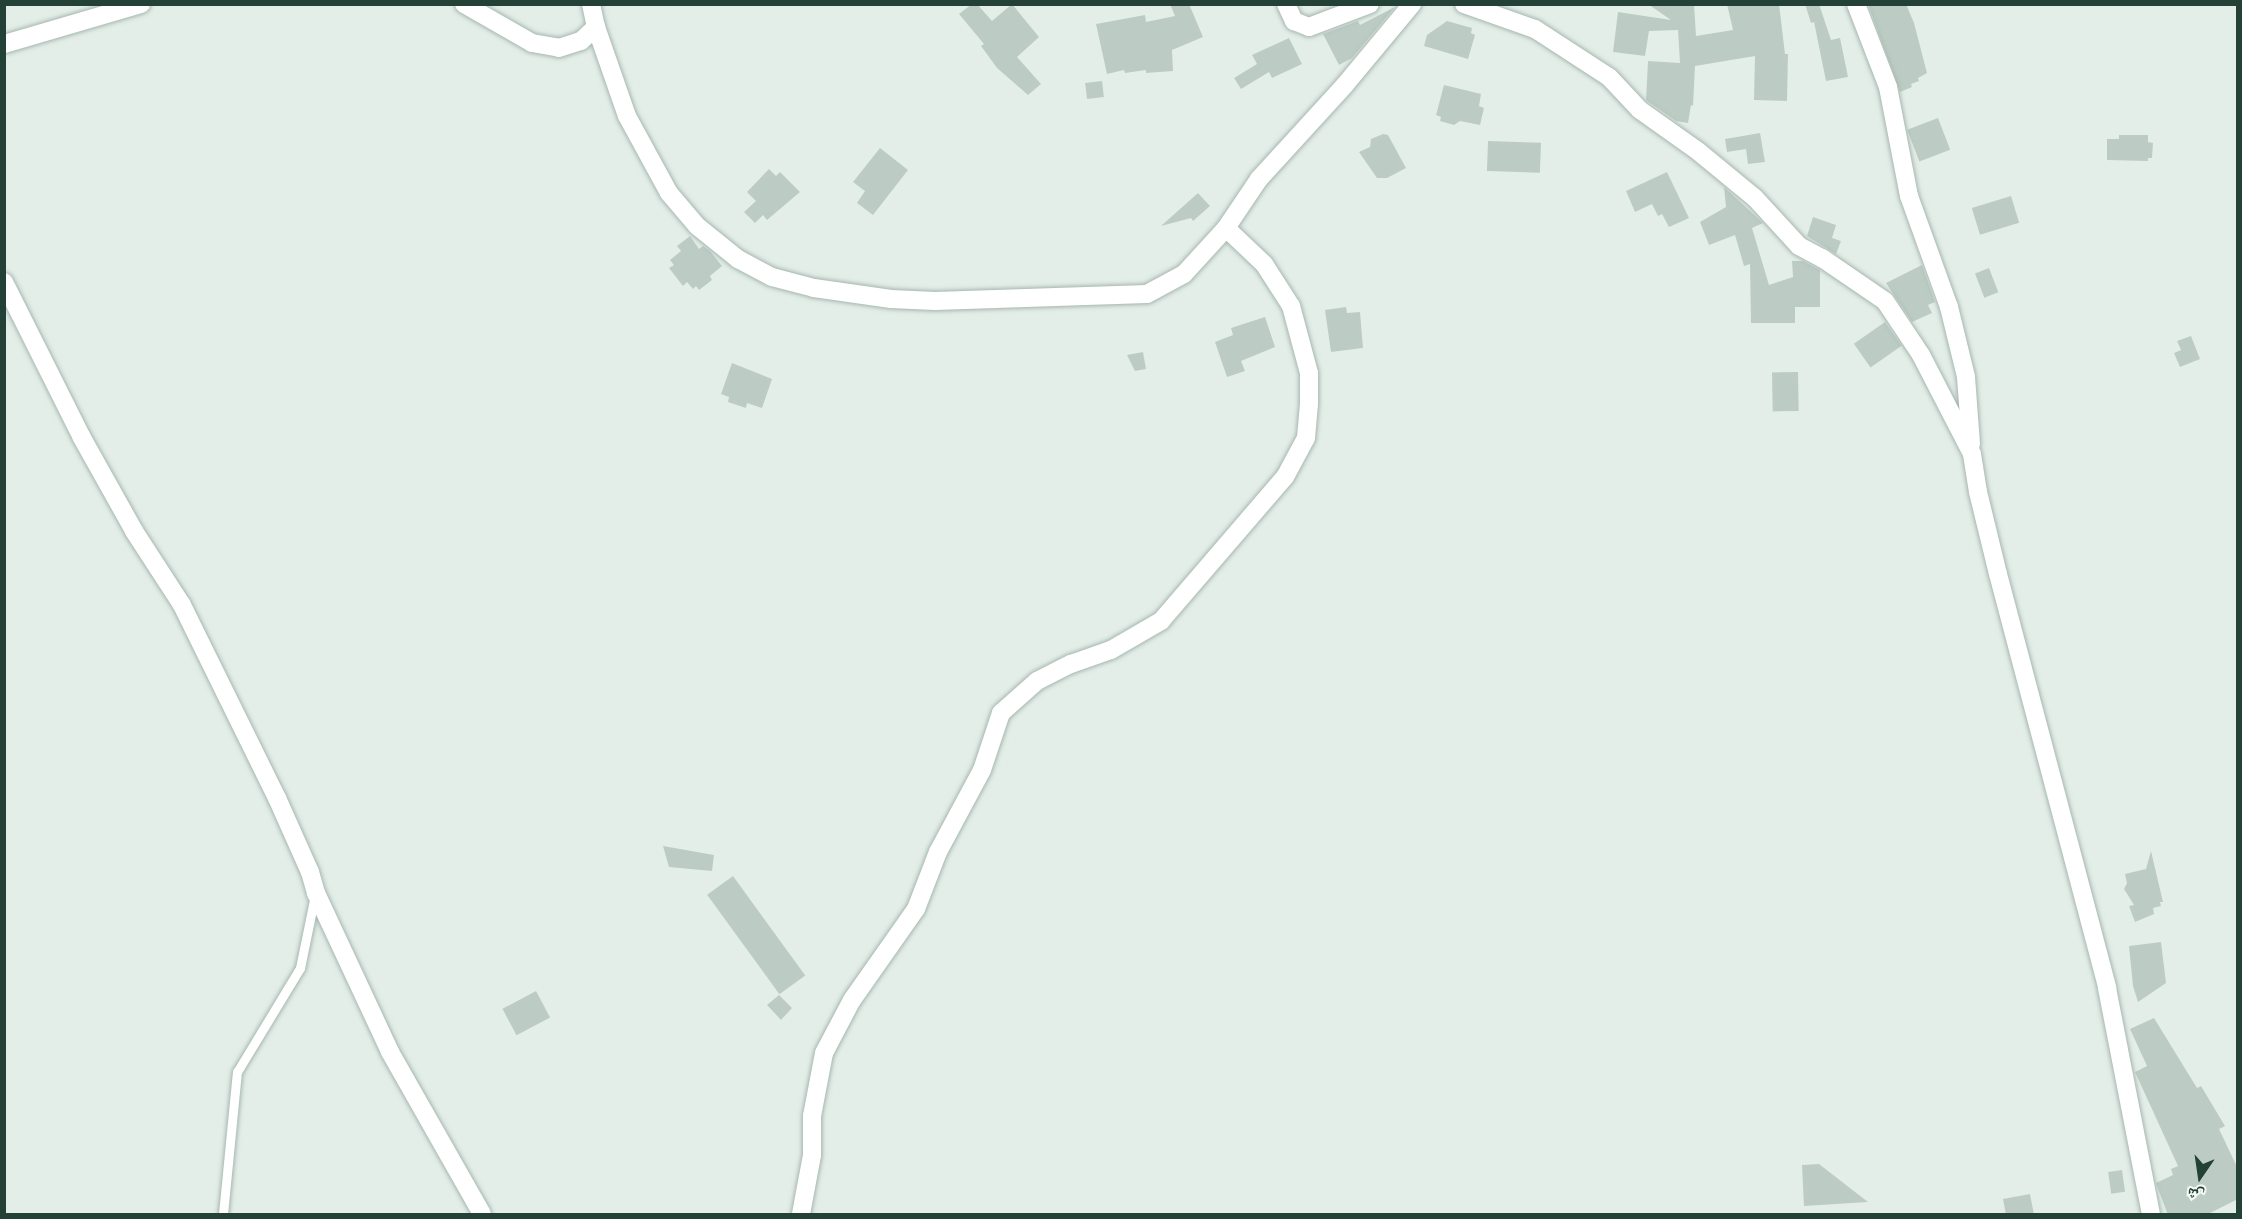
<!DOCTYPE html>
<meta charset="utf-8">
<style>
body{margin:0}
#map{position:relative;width:2242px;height:1219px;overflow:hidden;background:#e4eee9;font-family:"Fira Sans","Noto Naskh Arabic",sans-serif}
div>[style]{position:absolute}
.building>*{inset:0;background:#bcccc4;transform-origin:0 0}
.roads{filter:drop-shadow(0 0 2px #a6b7b0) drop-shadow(0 0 2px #a6b7b0)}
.service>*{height:9px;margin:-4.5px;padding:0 4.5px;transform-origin:4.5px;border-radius:4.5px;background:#fff}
.minor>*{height:18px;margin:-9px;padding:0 9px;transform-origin:9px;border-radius:9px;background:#fff}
span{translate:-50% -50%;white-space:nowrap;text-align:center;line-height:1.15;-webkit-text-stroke:5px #f5faf7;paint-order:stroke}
.frame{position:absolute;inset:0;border:6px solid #234136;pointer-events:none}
.north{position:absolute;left:2170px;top:1147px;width:60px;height:60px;-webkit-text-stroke:4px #f5faf7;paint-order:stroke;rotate:193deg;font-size:16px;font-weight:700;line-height:24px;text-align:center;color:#234136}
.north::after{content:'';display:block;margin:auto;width:21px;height:27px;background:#234136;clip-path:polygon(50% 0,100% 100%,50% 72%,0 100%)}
</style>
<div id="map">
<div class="building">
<i style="clip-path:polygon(972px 4px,977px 4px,992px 21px,1012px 4px,1039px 37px,1017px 57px,1041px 84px,1028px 95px,997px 68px,981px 46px,984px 44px,959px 14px)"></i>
<i style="clip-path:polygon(1170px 4px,1189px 4px,1203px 37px,1172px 50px,1173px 71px,1146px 73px,1146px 70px,1125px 73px,1124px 70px,1107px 74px,1096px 24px,1145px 15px,1146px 22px,1175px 16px)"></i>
<i style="clip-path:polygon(1648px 4px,1694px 4px,1696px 36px,1733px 30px,1727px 4px,1779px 4px,1785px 54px,1788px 54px,1787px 101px,1754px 100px,1755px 56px,1695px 66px,1693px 106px,1691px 105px,1688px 123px,1676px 121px,1646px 100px,1648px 61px,1680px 63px,1678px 30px,1649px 31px,1645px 56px,1613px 52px,1618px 12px,1671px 20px)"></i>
<i style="clip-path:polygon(1805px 4px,1819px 4px,1831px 40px,1840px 38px,1848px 77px,1826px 81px,1814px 22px,1811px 23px)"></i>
<i style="clip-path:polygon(1868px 4px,1906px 4px,1914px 23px,1927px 73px,1918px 78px,1919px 81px,1911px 84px,1912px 87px,1900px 92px)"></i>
<i style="clip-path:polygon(1395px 7px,1352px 58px,1339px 65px,1323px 34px,1358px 21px,1360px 25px)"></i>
<i style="clip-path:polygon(1447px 21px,1472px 28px,1471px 33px,1475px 35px,1468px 59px,1424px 46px,1427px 35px)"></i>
<i style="clip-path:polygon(1289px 38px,1302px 64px,1272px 78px,1269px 72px,1241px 89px,1234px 78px,1257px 64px,1252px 55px)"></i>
<i style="left:1102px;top:81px;width:16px;height:17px;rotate:83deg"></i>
<i style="clip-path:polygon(1444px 85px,1481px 94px,1479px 106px,1484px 108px,1480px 125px,1460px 121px,1454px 125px,1440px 121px,1441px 117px,1436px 115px)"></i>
<i style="left:1938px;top:118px;width:34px;height:33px;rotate:69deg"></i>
<i style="clip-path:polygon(1760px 133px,1765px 162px,1748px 164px,1746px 149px,1727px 152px,1725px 139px)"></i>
<i style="clip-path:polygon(1383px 134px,1388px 135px,1406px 168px,1387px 178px,1377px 178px,1359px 152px,1370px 147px,1371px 139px)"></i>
<i style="clip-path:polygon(2119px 135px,2148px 135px,2148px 142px,2153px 143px,2152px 158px,2148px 158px,2148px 161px,2107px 160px,2107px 139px,2119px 139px)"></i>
<i style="left:1488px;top:141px;width:53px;height:30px;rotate:2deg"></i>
<i style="clip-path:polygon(880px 148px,908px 170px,873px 215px,857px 203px,865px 191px,853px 182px)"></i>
<i style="clip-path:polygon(769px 169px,776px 176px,780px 172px,800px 192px,767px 220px,763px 215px,755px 223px,744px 212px,756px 201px,747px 192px)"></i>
<i style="clip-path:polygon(1667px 172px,1689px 218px,1669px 227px,1662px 214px,1658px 216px,1652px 204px,1635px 212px,1626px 191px)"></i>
<i style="clip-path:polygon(1724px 187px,1763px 223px,1752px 228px,1769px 285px,1793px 277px,1792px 261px,1803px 261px,1820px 270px,1820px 307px,1795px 307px,1795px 323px,1751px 323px,1750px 264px,1744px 266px,1735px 235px,1709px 245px,1700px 222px,1726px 207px)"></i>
<i style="clip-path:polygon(1198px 193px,1210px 206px,1193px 221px,1191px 218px,1161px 226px)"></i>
<i style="left:2011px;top:196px;width:28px;height:41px;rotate:73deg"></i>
<i style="clip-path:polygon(1813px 217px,1836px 225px,1832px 238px,1841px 241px,1836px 254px,1807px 236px)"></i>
<i style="clip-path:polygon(690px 236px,699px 249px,703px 246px,710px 251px,722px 266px,710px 276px,712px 280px,699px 290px,696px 286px,693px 289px,687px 282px,683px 286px,669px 268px,674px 265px,670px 260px,681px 251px,677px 246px)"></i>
<i style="clip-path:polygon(1922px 265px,1935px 302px,1928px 305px,1932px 313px,1912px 322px,1886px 283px)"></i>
<i style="left:1989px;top:268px;width:26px;height:15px;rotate:69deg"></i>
<i style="clip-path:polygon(1346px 307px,1347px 313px,1360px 312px,1363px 348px,1331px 352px,1325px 310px)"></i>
<i style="clip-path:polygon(1265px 317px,1275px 347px,1241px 361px,1245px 371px,1227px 377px,1215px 342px,1233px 335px,1231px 328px)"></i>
<i style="left:1885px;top:322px;width:29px;height:38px;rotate:55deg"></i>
<i style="clip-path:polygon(2191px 336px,2200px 359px,2180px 367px,2174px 353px,2181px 350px,2177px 341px)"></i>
<i style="clip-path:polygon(1143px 352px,1146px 369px,1135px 371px,1127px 355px)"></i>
<i style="clip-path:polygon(732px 363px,772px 379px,762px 408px,747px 403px,746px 408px,728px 402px,729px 397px,721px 394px)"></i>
<i style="left:1798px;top:372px;width:39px;height:26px;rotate:89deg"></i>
<i style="clip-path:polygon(663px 846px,714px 855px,712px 871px,669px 867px)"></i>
<i style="clip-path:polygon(2151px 851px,2163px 902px,2160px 902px,2161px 906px,2153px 908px,2154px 914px,2135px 922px,2129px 906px,2134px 905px,2124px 889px,2127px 883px,2125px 874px,2146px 869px)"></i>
<i style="left:733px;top:876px;width:123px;height:32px;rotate:54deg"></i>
<i style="clip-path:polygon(2161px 942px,2166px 983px,2138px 1002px,2133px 986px,2129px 946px)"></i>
<i style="left:536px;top:991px;width:30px;height:38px;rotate:62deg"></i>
<i style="clip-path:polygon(779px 995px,792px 1008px,781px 1020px,767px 1005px)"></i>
<i style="clip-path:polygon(2154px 1018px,2197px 1088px,2201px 1086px,2225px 1126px,2219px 1129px,2238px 1169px,2238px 1199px,2206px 1215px,2168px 1215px,2157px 1186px,2156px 1183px,2173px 1175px,2171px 1169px,2178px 1166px,2135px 1072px,2147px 1066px,2130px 1029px)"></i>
<i style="clip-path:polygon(1819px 1164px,1868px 1202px,1804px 1206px,1802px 1165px)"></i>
<i style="left:2122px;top:1170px;width:22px;height:14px;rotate:82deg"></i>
<i style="clip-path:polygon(2030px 1194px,2034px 1215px,2006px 1215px,2003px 1199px)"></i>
</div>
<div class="roads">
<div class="service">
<i style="left:223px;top:1214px;width:143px;rotate:-84.4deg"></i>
<i style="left:237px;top:1072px;width:122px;rotate:-58.8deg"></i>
<i style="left:300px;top:968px;width:75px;rotate:-78.4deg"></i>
</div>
<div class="minor">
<i style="left:464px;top:4px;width:78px;rotate:29.8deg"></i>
<i style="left:532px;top:43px;width:27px;rotate:10deg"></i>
<i style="left:559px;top:48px;width:23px;rotate:-18deg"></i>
<i style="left:581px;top:41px;width:21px;rotate:-43deg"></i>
<i style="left:591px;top:4px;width:24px;rotate:78deg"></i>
<i style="left:596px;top:27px;width:94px;rotate:70.8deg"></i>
<i style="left:627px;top:116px;width:88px;rotate:61.4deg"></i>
<i style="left:669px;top:193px;width:43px;rotate:49.7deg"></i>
<i style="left:697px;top:226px;width:53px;rotate:38.8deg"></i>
<i style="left:738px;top:259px;width:38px;rotate:28deg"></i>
<i style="left:772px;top:277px;width:43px;rotate:14.7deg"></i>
<i style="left:814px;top:288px;width:78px;rotate:8.1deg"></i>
<i style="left:891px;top:299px;width:44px;rotate:2.6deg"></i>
<i style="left:935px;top:301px;width:212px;rotate:-1.9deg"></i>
<i style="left:1147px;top:294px;width:42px;rotate:-28.4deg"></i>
<i style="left:1184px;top:274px;width:62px;rotate:-47.6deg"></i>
<i style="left:1226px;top:228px;width:59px;rotate:-56deg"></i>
<i style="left:1259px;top:179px;width:126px;rotate:-47.6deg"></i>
<i style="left:1344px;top:86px;width:107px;rotate:-50.3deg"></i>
<i style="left:1286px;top:4px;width:19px;rotate:65deg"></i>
<i style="left:1294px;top:21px;width:16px;rotate:22deg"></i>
<i style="left:1309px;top:27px;width:65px;rotate:-20.7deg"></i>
<i style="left:1464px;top:4px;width:75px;rotate:19.4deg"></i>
<i style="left:1535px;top:29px;width:88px;rotate:33deg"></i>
<i style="left:1609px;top:77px;width:45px;rotate:46.8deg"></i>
<i style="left:1640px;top:110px;width:72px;rotate:35.4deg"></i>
<i style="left:1699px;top:152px;width:72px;rotate:39.4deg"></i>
<i style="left:1755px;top:198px;width:65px;rotate:47.5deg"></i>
<i style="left:1799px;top:246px;width:26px;rotate:28deg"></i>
<i style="left:1822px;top:258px;width:76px;rotate:34.3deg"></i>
<i style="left:1885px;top:301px;width:65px;rotate:56.3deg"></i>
<i style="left:1921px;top:355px;width:111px;rotate:62.7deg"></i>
<i style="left:1972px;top:454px;width:38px;rotate:81deg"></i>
<i style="left:1978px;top:492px;width:84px;rotate:76.3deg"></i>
<i style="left:1998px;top:574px;width:428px;rotate:75.2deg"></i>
<i style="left:2107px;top:988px;width:230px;rotate:79deg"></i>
<i style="left:1856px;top:4px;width:89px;rotate:68.9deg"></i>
<i style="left:1888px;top:87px;width:111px;rotate:79.1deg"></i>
<i style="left:1909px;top:196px;width:118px;rotate:70.2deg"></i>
<i style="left:1949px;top:307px;width:72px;rotate:76.3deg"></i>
<i style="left:1966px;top:377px;width:67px;rotate:85.7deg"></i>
<i style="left:4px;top:44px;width:143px;rotate:-16.3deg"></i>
<i style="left:4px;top:282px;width:172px;rotate:63.4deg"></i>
<i style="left:81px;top:436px;width:109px;rotate:60.8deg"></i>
<i style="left:134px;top:531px;width:88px;rotate:57deg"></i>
<i style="left:182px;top:605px;width:215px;rotate:63.8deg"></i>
<i style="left:277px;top:798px;width:81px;rotate:66deg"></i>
<i style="left:310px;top:872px;width:22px;rotate:74deg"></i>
<i style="left:316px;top:893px;width:175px;rotate:65deg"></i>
<i style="left:390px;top:1052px;width:186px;rotate:60.4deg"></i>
<i style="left:801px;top:1214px;width:60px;rotate:-79.4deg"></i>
<i style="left:812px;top:1155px;width:39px;rotate:-90deg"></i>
<i style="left:812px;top:1116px;width:64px;rotate:-79.2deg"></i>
<i style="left:824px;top:1053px;width:60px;rotate:-62.2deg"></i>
<i style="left:852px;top:1000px;width:111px;rotate:-54.9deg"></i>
<i style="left:916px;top:909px;width:61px;rotate:-68.9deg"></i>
<i style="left:938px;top:852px;width:93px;rotate:-61.8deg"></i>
<i style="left:982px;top:770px;width:60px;rotate:-71.6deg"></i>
<i style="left:1001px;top:713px;width:48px;rotate:-41.6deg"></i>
<i style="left:1037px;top:681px;width:38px;rotate:-27deg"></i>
<i style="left:1071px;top:664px;width:42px;rotate:-19.3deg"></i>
<i style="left:1111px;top:650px;width:58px;rotate:-30.1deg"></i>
<i style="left:1161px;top:621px;width:190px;rotate:-49.3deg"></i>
<i style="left:1285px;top:477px;width:44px;rotate:-61.7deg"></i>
<i style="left:1306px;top:438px;width:34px;rotate:-85deg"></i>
<i style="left:1309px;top:404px;width:31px;rotate:-90deg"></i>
<i style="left:1309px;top:373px;width:69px;rotate:-105deg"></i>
<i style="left:1291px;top:306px;width:50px;rotate:-122.7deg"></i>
<i style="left:1264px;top:264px;width:52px;rotate:-136.5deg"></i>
</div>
</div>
<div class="frame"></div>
<div class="north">ش</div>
</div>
